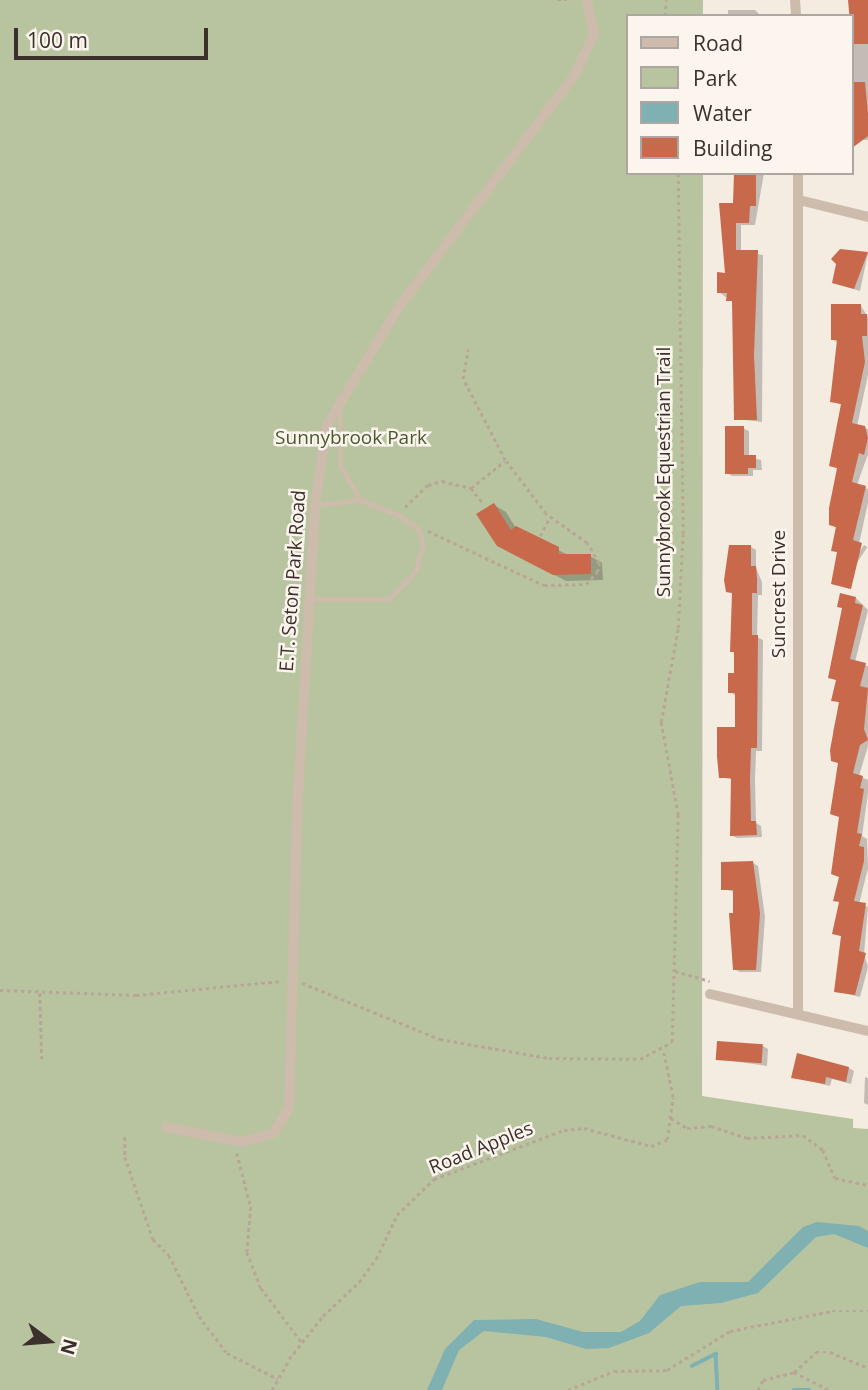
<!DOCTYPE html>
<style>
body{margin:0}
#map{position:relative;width:868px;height:1390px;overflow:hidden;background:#f4ebe1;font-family:"Open Sans",sans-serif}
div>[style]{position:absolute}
.green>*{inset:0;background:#b8c4a0}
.water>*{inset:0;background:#7fb0b2}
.shadow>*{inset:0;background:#0003;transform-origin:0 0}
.stream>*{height:3.5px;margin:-1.75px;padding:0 1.75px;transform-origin:1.75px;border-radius:1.75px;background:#7fb0b2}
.building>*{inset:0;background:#c8694b;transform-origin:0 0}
.path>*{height:2.5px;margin-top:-1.25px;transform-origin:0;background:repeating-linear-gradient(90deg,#b9a596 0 3.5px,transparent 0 7px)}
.service>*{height:5px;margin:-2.5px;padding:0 2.5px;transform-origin:2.5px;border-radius:2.5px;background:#cdbbac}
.minor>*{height:10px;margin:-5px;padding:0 5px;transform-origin:5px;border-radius:5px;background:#cdbbac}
span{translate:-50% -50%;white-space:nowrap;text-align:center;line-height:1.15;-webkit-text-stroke:5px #fbf5ee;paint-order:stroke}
.park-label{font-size:19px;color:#4a5a2e}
.street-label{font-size:19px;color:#3b302b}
.legend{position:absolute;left:626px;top:14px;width:228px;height:161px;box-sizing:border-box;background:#fbf5ee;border:2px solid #aea6a0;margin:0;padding:9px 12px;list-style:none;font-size:21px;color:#3b302b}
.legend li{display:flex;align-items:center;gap:14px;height:35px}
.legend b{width:35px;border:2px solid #aea6a0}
.north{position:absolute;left:14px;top:1306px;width:70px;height:70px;-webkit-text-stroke:5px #fbf5ee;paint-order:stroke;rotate:106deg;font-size:19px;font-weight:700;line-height:28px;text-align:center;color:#3b302b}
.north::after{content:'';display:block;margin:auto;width:24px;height:32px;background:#3b302b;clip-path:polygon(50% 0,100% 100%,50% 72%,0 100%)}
.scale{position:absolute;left:14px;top:28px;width:194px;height:32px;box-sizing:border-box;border:4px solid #3b302b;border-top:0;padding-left:9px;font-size:21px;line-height:24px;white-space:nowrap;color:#3b302b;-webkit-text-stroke:5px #fbf5ee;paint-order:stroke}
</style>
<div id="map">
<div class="green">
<i style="clip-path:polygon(0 0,703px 0,703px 16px,628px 16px,628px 173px,703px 173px,702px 1096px,853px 1119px,853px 1128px,868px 1129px,868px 1390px,0 1390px)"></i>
</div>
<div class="water">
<i style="clip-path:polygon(817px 1222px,859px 1226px,868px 1231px,868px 1248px,834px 1234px,816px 1237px,758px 1293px,721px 1303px,681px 1306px,649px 1333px,609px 1348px,586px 1349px,546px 1337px,484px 1331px,459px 1350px,442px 1390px,427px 1390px,445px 1349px,474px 1320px,536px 1319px,583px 1332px,621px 1332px,640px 1321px,660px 1295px,700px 1282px,748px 1282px,803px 1227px)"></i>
</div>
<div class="shadow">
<i style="clip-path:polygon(849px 0,868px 0,868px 140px,853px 140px)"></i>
<i style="clip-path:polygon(728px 10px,755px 10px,761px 16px,728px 16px)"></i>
<i style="clip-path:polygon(736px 173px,764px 173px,755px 225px,741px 225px,741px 252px,763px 255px,762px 422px,736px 419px,734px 303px,719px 292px,727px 274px)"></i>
<i style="clip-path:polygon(840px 250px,868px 253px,860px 291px,834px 283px)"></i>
<i style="clip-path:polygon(861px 306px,868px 317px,868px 375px,857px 426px,868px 429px,868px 454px,857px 485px,868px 489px,868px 503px,849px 589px,833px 583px,839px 553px,833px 550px,836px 528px,831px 524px,838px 469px,831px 465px,842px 405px,832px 401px,838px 343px,832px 339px)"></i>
<i style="clip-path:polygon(743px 428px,749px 431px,749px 457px,761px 460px,762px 470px,753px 470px,753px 476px,732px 476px,727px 473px)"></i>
<i style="clip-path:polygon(494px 505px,506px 512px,516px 528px,570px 556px,590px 556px,602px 563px,603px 580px,566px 581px,511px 552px)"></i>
<i style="left:864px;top:545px;width:4px;height:46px;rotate:34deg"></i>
<i style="clip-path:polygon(751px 547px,756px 550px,756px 568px,762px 582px,762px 595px,758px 595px,757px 637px,763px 640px,762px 751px,756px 751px,755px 781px,756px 823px,761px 826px,762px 837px,737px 838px,731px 835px,733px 780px,721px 777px,737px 728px,736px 696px,730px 692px,736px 675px,736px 654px,731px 651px,734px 595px,728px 591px)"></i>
<i style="clip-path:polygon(856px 598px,868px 610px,855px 662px,868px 666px,868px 746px,859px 776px,868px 780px,868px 793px,862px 836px,867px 839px,868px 868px,859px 904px,868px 907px,864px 954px,868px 967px,860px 997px,836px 991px,843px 937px,834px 933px,841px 903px,841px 817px,832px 814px,840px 764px,833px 731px,840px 703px,833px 700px,838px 681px,830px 677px,844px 609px,839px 606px)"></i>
<i style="clip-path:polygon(753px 863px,758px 866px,765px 917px,761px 972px,740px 972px,734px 969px,735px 892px,723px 889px)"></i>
<i style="clip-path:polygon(763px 1046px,768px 1049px,767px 1066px,718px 1059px)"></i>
<i style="clip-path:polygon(849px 1068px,854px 1071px,851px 1084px,832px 1079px,830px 1086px,793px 1077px)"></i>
<i style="clip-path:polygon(865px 1077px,868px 1078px,868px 1105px,864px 1103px)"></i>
</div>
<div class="stream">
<i style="left:692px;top:1366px;width:27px;rotate:-27deg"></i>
<i style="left:716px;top:1354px;width:36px;rotate:87deg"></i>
<i style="left:794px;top:1390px;width:15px"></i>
</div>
<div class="building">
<i style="clip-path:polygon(848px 0,868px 0,868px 44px,852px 44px)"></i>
<i style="clip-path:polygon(852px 82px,865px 82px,868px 114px,868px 136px,852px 148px)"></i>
<i style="clip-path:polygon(734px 173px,756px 173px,756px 206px,750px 206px,749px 223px,736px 223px,736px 250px,758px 250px,754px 355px,757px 420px,734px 420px,732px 301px,726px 301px,727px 293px,717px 293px,717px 272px,725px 273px,719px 203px,733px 203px)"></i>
<i style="clip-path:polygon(840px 249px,868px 252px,854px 289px,832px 283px,836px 264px,831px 259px)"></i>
<i style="clip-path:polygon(831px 304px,861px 304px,861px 314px,867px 314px,867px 336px,862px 336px,865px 362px,852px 423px,865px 426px,868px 438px,864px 455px,859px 453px,852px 482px,866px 486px,853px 540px,862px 543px,851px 589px,831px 584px,837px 552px,831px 551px,836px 527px,829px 525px,829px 508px,837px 468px,829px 466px,841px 404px,830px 402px,837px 340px,831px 340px)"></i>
<i style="clip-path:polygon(725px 426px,744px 426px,744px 455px,756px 455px,756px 468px,748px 468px,748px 474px,725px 474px)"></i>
<i style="clip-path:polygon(494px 503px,511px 530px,516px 526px,559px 547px,559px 554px,591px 554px,591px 574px,553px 575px,497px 546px,476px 514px)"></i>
<i style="clip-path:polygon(729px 545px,751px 545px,751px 566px,756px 566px,757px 578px,757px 593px,752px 593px,752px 635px,758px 635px,757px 748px,751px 748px,750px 778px,751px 821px,756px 821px,757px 835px,730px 836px,731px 778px,719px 778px,717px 757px,717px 727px,735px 727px,735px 693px,728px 693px,728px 673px,734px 673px,734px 652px,730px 652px,732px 593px,726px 592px,724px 580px)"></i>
<i style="clip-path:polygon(840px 593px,856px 597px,855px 603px,863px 605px,850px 659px,866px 663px,860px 686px,868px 688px,864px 729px,868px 740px,860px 745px,853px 773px,863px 776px,860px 788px,864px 789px,857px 833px,862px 834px,859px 846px,864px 847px,864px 861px,854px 901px,866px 903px,859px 951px,866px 953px,855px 995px,834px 992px,841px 936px,832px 934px,839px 902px,833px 901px,839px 877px,831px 874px,839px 817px,830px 814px,838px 763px,831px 761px,830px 750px,839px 702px,831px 701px,836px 680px,828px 678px,842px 608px,837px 607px)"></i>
<i style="clip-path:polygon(753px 861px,760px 913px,756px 970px,733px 970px,729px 913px,733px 913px,733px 890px,721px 890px,721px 862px)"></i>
<i style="left:717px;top:1041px;width:46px;height:19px;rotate:4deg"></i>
<i style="clip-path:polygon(797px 1053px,849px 1067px,846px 1082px,826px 1077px,825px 1084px,791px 1078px)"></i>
</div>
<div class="path">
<i style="left:557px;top:0;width:10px"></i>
<i style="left:665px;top:16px;width:16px;rotate:-86deg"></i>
<i style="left:471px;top:488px;width:21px;rotate:51deg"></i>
<i style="left:405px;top:507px;width:32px;rotate:-44deg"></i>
<i style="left:428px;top:485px;width:15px;rotate:-16deg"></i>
<i style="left:442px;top:481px;width:30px;rotate:14deg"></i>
<i style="left:471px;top:488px;width:43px;rotate:-38.5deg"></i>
<i style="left:428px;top:531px;width:128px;rotate:25deg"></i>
<i style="left:544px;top:585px;width:42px;rotate:-1.4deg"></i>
<i style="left:586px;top:584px;width:16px;rotate:-47deg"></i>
<i style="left:597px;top:572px;width:9px;rotate:-77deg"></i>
<i style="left:599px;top:563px;width:23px;rotate:-121deg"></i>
<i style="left:587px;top:543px;width:50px;rotate:-144.7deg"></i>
<i style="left:546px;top:514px;width:68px;rotate:-127.2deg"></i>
<i style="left:505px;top:460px;width:91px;rotate:-117.4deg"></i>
<i style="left:463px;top:379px;width:30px;rotate:-81deg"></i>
<i style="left:540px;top:536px;width:21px;rotate:-62deg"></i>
<i style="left:675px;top:971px;width:36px;rotate:16deg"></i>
<i style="left:302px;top:983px;width:149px;rotate:22.1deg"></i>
<i style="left:440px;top:1039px;width:111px;rotate:9.9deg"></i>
<i style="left:549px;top:1058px;width:91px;rotate:0.6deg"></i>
<i style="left:640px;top:1059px;width:36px;rotate:-28deg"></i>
<i style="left:672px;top:1042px;width:227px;rotate:-88.5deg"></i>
<i style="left:678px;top:815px;width:95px;rotate:-100.4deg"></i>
<i style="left:661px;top:722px;width:96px;rotate:-79.7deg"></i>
<i style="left:678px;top:628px;width:94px;rotate:-87deg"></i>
<i style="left:683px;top:534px;width:361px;rotate:-90.8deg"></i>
<i style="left:0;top:990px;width:136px;rotate:2.1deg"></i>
<i style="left:136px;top:995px;width:147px;rotate:-5.5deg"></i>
<i style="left:40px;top:993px;width:66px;rotate:88.3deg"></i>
<i style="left:671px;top:1118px;width:19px;rotate:32deg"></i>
<i style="left:687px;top:1128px;width:24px;rotate:-5deg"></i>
<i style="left:711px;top:1126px;width:38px;rotate:18deg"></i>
<i style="left:747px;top:1138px;width:56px;rotate:-3.1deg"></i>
<i style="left:803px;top:1135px;width:25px;rotate:37deg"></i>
<i style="left:823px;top:1150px;width:30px;rotate:67deg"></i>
<i style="left:835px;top:1178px;width:34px;rotate:12deg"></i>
<i style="left:125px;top:1137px;width:20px;rotate:90deg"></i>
<i style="left:125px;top:1157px;width:87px;rotate:71.1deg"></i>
<i style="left:153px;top:1239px;width:23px;rotate:45deg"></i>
<i style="left:169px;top:1255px;width:68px;rotate:63.8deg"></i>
<i style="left:199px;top:1316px;width:46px;rotate:52.9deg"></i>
<i style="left:227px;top:1353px;width:57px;rotate:27deg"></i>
<i style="left:237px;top:1153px;width:56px;rotate:75.5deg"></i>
<i style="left:251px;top:1207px;width:45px;rotate:95.1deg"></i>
<i style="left:247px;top:1252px;width:39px;rotate:69deg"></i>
<i style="left:261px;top:1288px;width:70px;rotate:53.1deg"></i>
<i style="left:794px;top:1372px;width:30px;rotate:-42deg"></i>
<i style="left:816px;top:1352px;width:14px"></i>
<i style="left:830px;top:1352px;width:41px;rotate:22.8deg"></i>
<i style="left:272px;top:1390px;width:35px;rotate:-61deg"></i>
<i style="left:289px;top:1359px;width:55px;rotate:-51.7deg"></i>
<i style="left:323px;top:1316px;width:50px;rotate:-43.4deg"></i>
<i style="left:359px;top:1282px;width:29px;rotate:-54deg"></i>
<i style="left:376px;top:1259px;width:49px;rotate:-64.5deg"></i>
<i style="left:397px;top:1215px;width:52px;rotate:-44.2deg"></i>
<i style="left:434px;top:1179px;width:139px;rotate:-20.7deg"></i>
<i style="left:564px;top:1130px;width:20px;rotate:-6deg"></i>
<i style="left:584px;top:1128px;width:69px;rotate:15deg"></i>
<i style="left:651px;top:1146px;width:17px;rotate:-21deg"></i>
<i style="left:667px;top:1140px;width:43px;rotate:-82.1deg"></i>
<i style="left:673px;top:1097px;width:48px;rotate:-102deg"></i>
<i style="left:568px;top:1390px;width:50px;rotate:-22.4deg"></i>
<i style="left:614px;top:1371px;width:53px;rotate:-1.1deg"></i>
<i style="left:667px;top:1370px;width:74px;rotate:-31.8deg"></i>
<i style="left:730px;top:1331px;width:104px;rotate:-11.1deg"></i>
<i style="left:832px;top:1311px;width:36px"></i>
<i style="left:758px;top:1390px;width:11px;rotate:-63deg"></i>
<i style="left:763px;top:1380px;width:32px;rotate:-14deg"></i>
<i style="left:794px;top:1372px;width:39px;rotate:27deg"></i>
</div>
<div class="service">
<i style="left:340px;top:408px;width:57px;rotate:90deg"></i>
<i style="left:340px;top:465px;width:40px;rotate:60.3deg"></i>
<i style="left:310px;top:599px;width:79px"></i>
<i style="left:389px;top:599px;width:37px;rotate:-46deg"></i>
<i style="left:415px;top:572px;width:29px;rotate:-74deg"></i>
<i style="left:423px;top:544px;width:16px;rotate:-108deg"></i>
<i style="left:418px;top:529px;width:24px;rotate:-144deg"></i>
<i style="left:399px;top:515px;width:42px;rotate:-159deg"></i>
<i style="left:360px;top:500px;width:45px;rotate:173.7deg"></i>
</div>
<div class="minor">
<i style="left:795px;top:0;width:16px;rotate:86deg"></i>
<i style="left:799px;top:200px;width:71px;rotate:13.8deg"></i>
<i style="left:710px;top:994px;width:162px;rotate:13.2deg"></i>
<i style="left:798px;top:1014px;width:841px;rotate:-90deg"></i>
<i style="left:166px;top:1127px;width:76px;rotate:11.3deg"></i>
<i style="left:241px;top:1142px;width:34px;rotate:-15deg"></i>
<i style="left:274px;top:1133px;width:30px;rotate:-60deg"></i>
<i style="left:289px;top:1107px;width:313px;rotate:-88.4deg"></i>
<i style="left:298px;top:794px;width:289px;rotate:-86.6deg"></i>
<i style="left:315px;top:505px;width:81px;rotate:-81.5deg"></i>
<i style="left:327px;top:425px;width:142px;rotate:-58.6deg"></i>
<i style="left:401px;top:304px;width:286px;rotate:-52.8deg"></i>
<i style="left:574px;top:76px;width:47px;rotate:-64.5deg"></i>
<i style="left:594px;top:34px;width:35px;rotate:-102deg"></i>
</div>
<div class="park-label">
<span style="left:351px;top:438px">Sunnybrook Park</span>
</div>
<div class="street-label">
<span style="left:664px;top:472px;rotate:-90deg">Sunnybrook Equestrian Trail</span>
<span style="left:293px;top:581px;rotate:-86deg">E.T. Seton Park Road</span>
<span style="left:779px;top:594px;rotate:-90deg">Suncrest Drive</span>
<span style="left:481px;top:1148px;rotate:-22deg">Road Apples</span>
</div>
<ul class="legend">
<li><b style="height:9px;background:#cdbbac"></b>Road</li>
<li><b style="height:19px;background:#b8c4a0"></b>Park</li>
<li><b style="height:19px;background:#7fb0b2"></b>Water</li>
<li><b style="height:19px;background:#c8694b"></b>Building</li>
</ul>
<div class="north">N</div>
<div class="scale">100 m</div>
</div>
